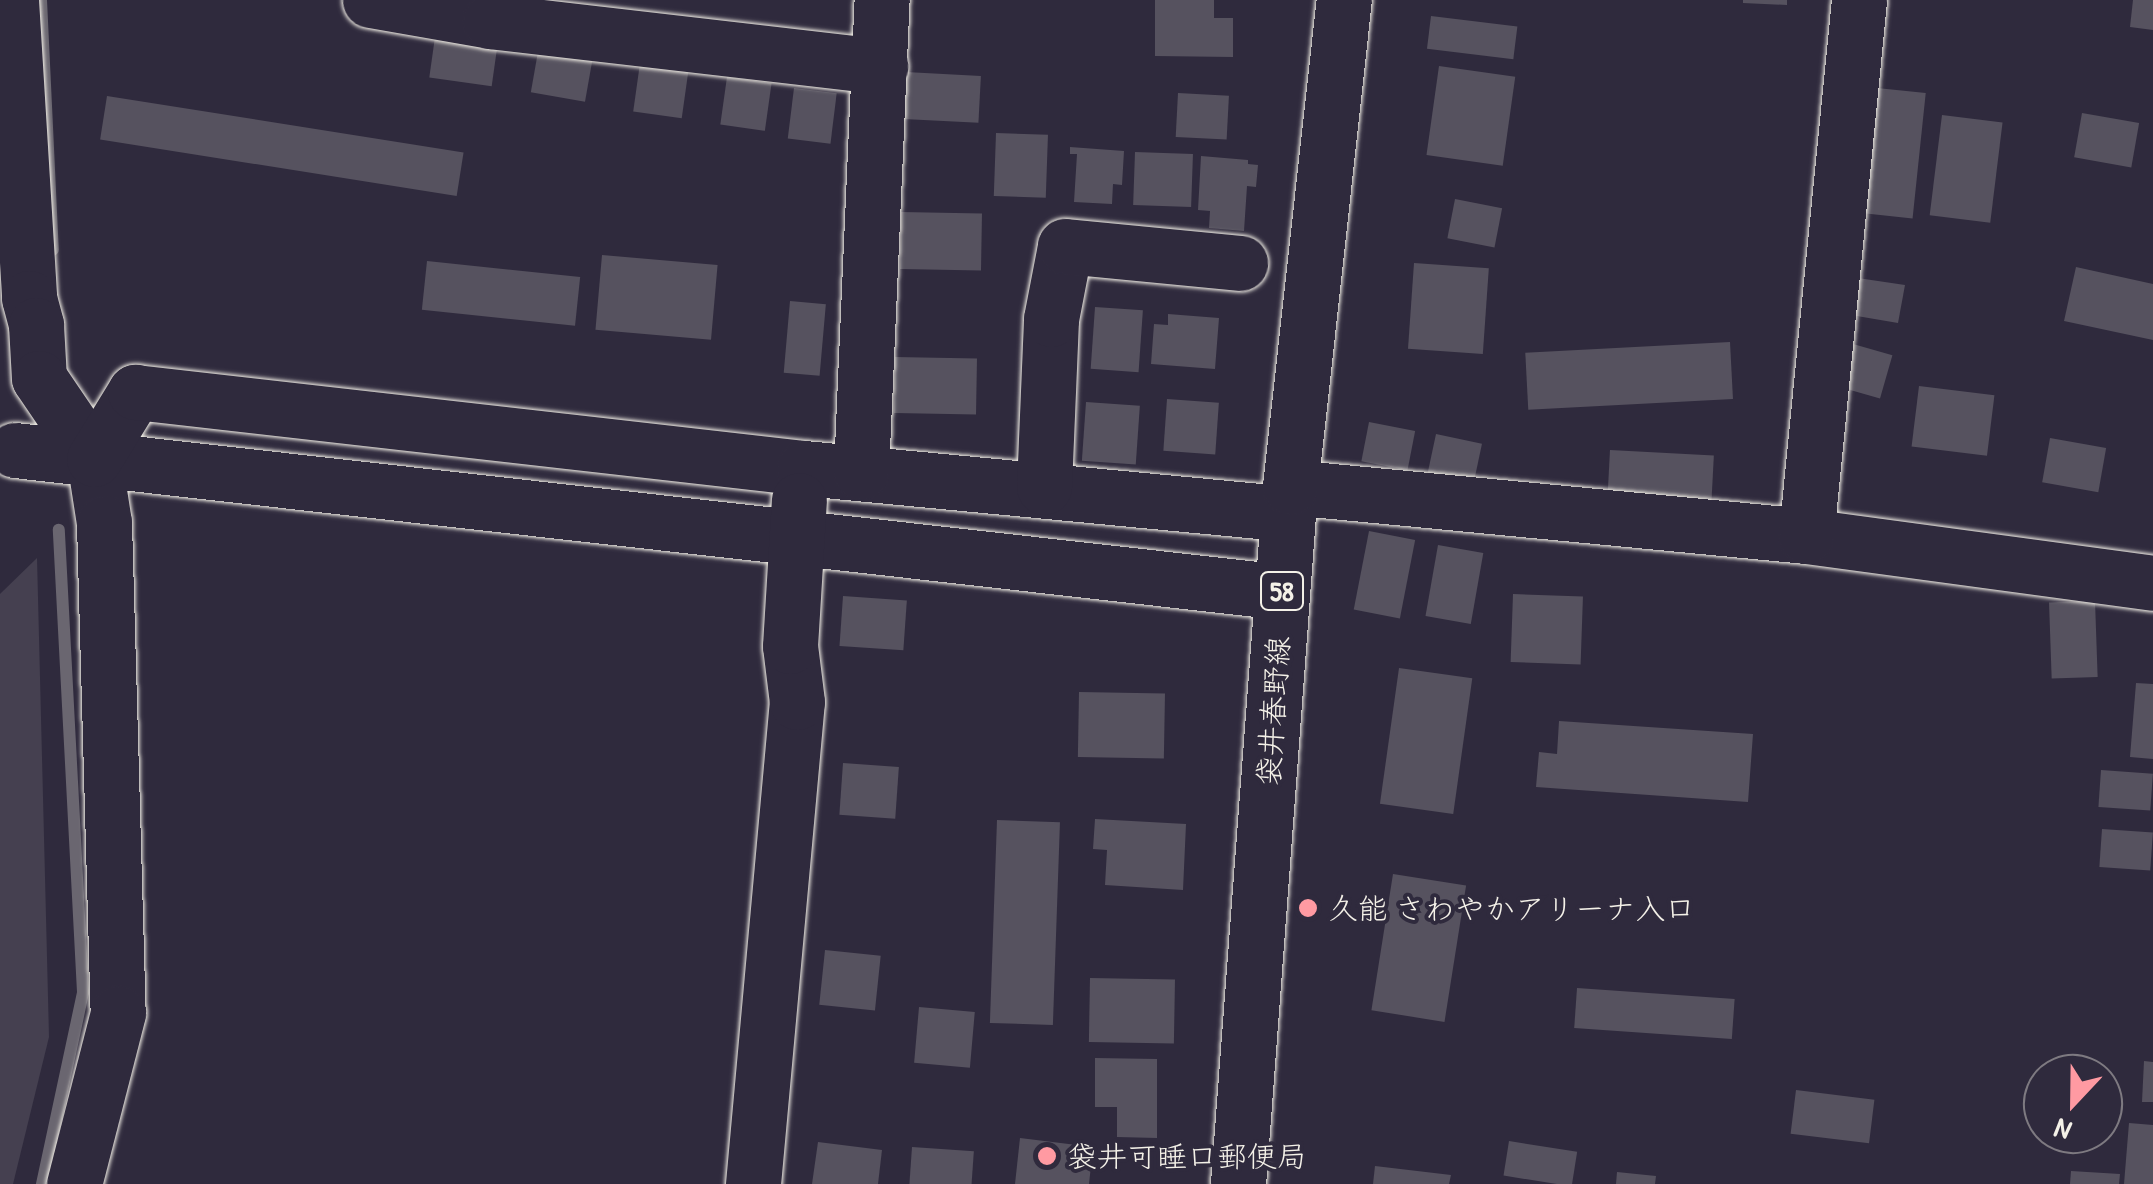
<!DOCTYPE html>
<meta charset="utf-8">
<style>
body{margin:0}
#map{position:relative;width:2153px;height:1184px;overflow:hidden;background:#2f2a3d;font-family:"Patrick Hand","Klee One",sans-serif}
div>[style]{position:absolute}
.green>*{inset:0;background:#454050}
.stream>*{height:12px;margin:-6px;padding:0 6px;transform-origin:6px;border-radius:6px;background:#6a6670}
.building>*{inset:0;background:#56525f;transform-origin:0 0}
.roads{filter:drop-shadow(0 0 2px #f4f1e8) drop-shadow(0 0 2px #f4f1e8)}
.minor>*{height:55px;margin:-27.5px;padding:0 27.5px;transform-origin:27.5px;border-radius:27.5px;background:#2f2a3d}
.major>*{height:55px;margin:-27.5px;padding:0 27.5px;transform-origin:27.5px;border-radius:27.5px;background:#2f2a3d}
.dots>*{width:28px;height:28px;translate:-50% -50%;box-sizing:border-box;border:5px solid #2f2a3d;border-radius:50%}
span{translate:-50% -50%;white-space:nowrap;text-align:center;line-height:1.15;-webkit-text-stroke:8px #2f2a3d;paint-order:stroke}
.shield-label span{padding:2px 8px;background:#2f2a3d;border:2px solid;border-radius:8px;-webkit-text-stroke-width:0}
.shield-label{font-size:28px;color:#f4f1e8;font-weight:700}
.street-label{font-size:30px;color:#f4f1e8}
.poi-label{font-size:30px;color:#f4f1e8}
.left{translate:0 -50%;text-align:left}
.north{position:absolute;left:2023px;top:1054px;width:100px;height:100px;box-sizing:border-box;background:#2f2a3d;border:2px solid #7e7a81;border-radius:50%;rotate:202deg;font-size:28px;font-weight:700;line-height:40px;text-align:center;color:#f4f1e8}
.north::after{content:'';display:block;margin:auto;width:35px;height:45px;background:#ff9aa2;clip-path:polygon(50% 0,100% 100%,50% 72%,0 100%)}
</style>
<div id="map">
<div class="green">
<i style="clip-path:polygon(37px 558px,49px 1037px,13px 1184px,0 1184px,0 594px)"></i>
</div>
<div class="stream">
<i style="left:41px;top:0;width:250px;rotate:87.3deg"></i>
<i style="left:42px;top:1184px;width:196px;rotate:-77.9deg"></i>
<i style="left:83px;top:992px;width:463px;rotate:-93deg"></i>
</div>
<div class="building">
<i style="clip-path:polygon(1155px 0,1214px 0,1214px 18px,1233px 18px,1233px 57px,1155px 56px)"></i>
<i style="clip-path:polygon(1743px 0,1787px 0,1787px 5px,1743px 3px)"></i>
<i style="clip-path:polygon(2133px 0,2153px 0,2153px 30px,2130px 27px)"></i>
<i style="left:1431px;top:16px;width:87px;height:33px;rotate:7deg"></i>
<i style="left:435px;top:37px;width:63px;height:41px;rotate:8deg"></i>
<i style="left:539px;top:46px;width:55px;height:47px;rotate:10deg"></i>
<i style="left:641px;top:56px;width:49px;height:56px;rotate:8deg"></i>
<i style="left:1439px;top:66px;width:77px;height:90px;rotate:8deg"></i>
<i style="left:906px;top:72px;width:75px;height:47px;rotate:3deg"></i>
<i style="left:727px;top:77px;width:45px;height:48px;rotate:8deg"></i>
<i style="left:794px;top:88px;width:43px;height:51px;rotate:7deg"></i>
<i style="left:1877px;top:88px;width:49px;height:126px;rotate:6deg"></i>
<i style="left:1178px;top:93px;width:51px;height:44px;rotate:3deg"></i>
<i style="left:107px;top:96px;width:361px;height:44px;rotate:9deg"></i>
<i style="left:2082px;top:113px;width:58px;height:45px;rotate:10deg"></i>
<i style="left:1942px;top:115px;width:61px;height:101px;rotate:7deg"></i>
<i style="left:996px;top:133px;width:52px;height:63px;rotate:2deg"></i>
<i style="clip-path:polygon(1070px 147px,1124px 151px,1122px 185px,1113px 184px,1112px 204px,1074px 202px,1077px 154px,1070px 154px)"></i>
<i style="left:1135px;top:152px;width:58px;height:53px;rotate:2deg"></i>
<i style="clip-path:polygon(1201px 156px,1248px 160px,1248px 164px,1258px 165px,1256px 187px,1247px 186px,1244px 231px,1209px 228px,1210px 211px,1198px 210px)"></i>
<i style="left:1455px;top:199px;width:48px;height:40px;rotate:11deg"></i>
<i style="left:901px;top:212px;width:81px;height:57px;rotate:1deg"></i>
<i style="left:602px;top:255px;width:116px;height:75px;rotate:5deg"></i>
<i style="left:427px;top:261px;width:154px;height:49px;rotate:6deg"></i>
<i style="left:1414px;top:263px;width:75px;height:86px;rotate:4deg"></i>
<i style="clip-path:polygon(2076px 267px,2153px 284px,2153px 340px,2064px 321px)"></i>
<i style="clip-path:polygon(1851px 277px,1905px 285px,1898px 323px,1851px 315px)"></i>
<i style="left:790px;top:301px;width:36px;height:72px;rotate:5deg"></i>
<i style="left:1095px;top:307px;width:48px;height:62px;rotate:4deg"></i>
<i style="clip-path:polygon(1168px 314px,1219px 318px,1215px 369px,1151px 364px,1154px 324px,1168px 325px)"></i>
<i style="left:1730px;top:342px;width:57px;height:205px;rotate:87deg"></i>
<i style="left:1853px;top:344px;width:41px;height:45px;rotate:16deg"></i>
<i style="left:895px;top:357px;width:82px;height:56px;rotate:1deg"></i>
<i style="left:1919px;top:386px;width:76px;height:61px;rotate:7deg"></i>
<i style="left:1167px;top:399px;width:52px;height:52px;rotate:4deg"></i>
<i style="left:1086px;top:402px;width:54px;height:59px;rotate:4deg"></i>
<i style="left:1369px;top:422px;width:47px;height:40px;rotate:11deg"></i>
<i style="left:1436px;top:434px;width:47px;height:41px;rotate:12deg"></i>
<i style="left:2050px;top:438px;width:57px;height:45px;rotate:10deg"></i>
<i style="left:1610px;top:450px;width:104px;height:49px;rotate:3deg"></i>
<i style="left:1369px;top:531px;width:47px;height:80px;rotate:11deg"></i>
<i style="left:1438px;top:545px;width:46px;height:72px;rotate:10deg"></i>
<i style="left:1513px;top:594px;width:70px;height:68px;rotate:2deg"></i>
<i style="left:843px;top:596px;width:64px;height:50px;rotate:4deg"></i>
<i style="left:2095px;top:601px;width:76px;height:46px;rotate:88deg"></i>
<i style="left:1399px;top:668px;width:74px;height:137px;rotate:8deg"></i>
<i style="clip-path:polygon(2136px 683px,2153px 684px,2153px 759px,2130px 757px)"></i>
<i style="left:1079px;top:692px;width:86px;height:65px;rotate:1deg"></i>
<i style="clip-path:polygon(1559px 721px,1753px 734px,1748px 802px,1536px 787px,1539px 752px,1557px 754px)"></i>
<i style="left:843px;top:763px;width:56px;height:52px;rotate:4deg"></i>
<i style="left:2101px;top:770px;width:52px;height:37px;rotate:4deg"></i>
<i style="clip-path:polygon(1095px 819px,1186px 824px,1183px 890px,1105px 885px,1107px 850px,1093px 849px)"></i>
<i style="left:997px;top:820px;width:63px;height:203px;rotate:2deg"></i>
<i style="left:2102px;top:829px;width:51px;height:38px;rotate:4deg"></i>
<i style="left:1393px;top:874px;width:74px;height:138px;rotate:9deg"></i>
<i style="left:825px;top:950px;width:56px;height:55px;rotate:6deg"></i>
<i style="left:1090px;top:978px;width:85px;height:64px;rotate:1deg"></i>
<i style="left:1577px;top:988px;width:158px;height:40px;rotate:4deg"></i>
<i style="left:919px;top:1007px;width:56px;height:56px;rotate:5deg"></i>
<i style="clip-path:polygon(1095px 1058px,1157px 1059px,1157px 1138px,1117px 1137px,1117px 1107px,1095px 1107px)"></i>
<i style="clip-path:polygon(2144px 1061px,2153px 1062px,2153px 1102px,2142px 1102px)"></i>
<i style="left:1796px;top:1090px;width:79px;height:44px;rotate:7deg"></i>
<i style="clip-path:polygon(2129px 1123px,2153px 1125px,2153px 1184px,2124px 1184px)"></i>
<i style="clip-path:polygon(1020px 1138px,1093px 1147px,1089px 1184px,1015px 1184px)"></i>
<i style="left:1509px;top:1141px;width:69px;height:35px;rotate:9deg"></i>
<i style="clip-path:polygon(818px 1142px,882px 1150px,878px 1184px,812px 1184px)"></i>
<i style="left:912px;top:1147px;width:62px;height:37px;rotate:4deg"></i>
<i style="clip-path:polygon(1375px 1166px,1451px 1175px,1449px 1184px,1373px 1184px)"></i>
<i style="clip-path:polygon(2071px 1171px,2120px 1174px,2119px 1184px,2070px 1184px)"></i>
<i style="clip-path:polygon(1617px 1172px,1656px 1176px,1655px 1184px,1616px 1184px)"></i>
</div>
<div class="roads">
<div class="minor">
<i style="left:11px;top:0;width:299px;rotate:86.5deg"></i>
<i style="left:29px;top:298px;width:28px;rotate:75deg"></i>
<i style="left:36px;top:325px;width:53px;rotate:86.8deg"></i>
<i style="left:39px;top:378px;width:98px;rotate:55.8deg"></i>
<i style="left:94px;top:459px;width:65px;rotate:81.1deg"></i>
<i style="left:104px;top:523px;width:490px;rotate:88.4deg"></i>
<i style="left:118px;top:1013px;width:177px;rotate:104.4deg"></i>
<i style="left:370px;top:0;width:122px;rotate:9.9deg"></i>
<i style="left:490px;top:21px;width:393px;rotate:6.6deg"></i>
<i style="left:15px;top:450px;width:1275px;rotate:6.39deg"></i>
<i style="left:94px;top:459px;width:79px;rotate:-58.5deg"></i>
<i style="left:135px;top:392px;width:673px;rotate:6.48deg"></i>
<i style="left:804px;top:468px;width:486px;rotate:5.4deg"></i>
<i style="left:861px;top:472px;width:472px;rotate:-87.5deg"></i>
<i style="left:1044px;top:487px;width:168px;rotate:-87.6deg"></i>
<i style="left:1051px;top:319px;width:74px;rotate:-79.1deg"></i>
<i style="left:1065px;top:246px;width:176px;rotate:5.5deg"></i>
<i style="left:1290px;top:487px;width:518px;rotate:5.42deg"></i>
<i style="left:1806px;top:536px;width:350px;rotate:7.7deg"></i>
<i style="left:1806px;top:536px;width:539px;rotate:-84.35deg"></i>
<i style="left:753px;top:1184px;width:484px;rotate:-84.8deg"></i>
<i style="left:797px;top:702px;width:56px;rotate:-97.1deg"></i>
<i style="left:790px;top:646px;width:146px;rotate:-86.5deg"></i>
</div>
<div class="major">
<i style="left:1238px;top:1184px;width:699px;rotate:-85.73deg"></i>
<i style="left:1290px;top:487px;width:490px;rotate:-83.7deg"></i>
</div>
</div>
<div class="dots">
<i style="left:1308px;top:908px;background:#ff9aa2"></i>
<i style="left:1047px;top:1156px;background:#ff9aa2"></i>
</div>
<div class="shield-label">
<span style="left:1282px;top:591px">58</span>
</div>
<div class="street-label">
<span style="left:1273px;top:711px;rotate:-86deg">袋井春野線</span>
</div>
<div class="poi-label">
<span class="left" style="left:1328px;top:908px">久能 さわやかアリーナ入口</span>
<span class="left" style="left:1067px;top:1156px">袋井可睡口郵便局</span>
</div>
<div class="north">N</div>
</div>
